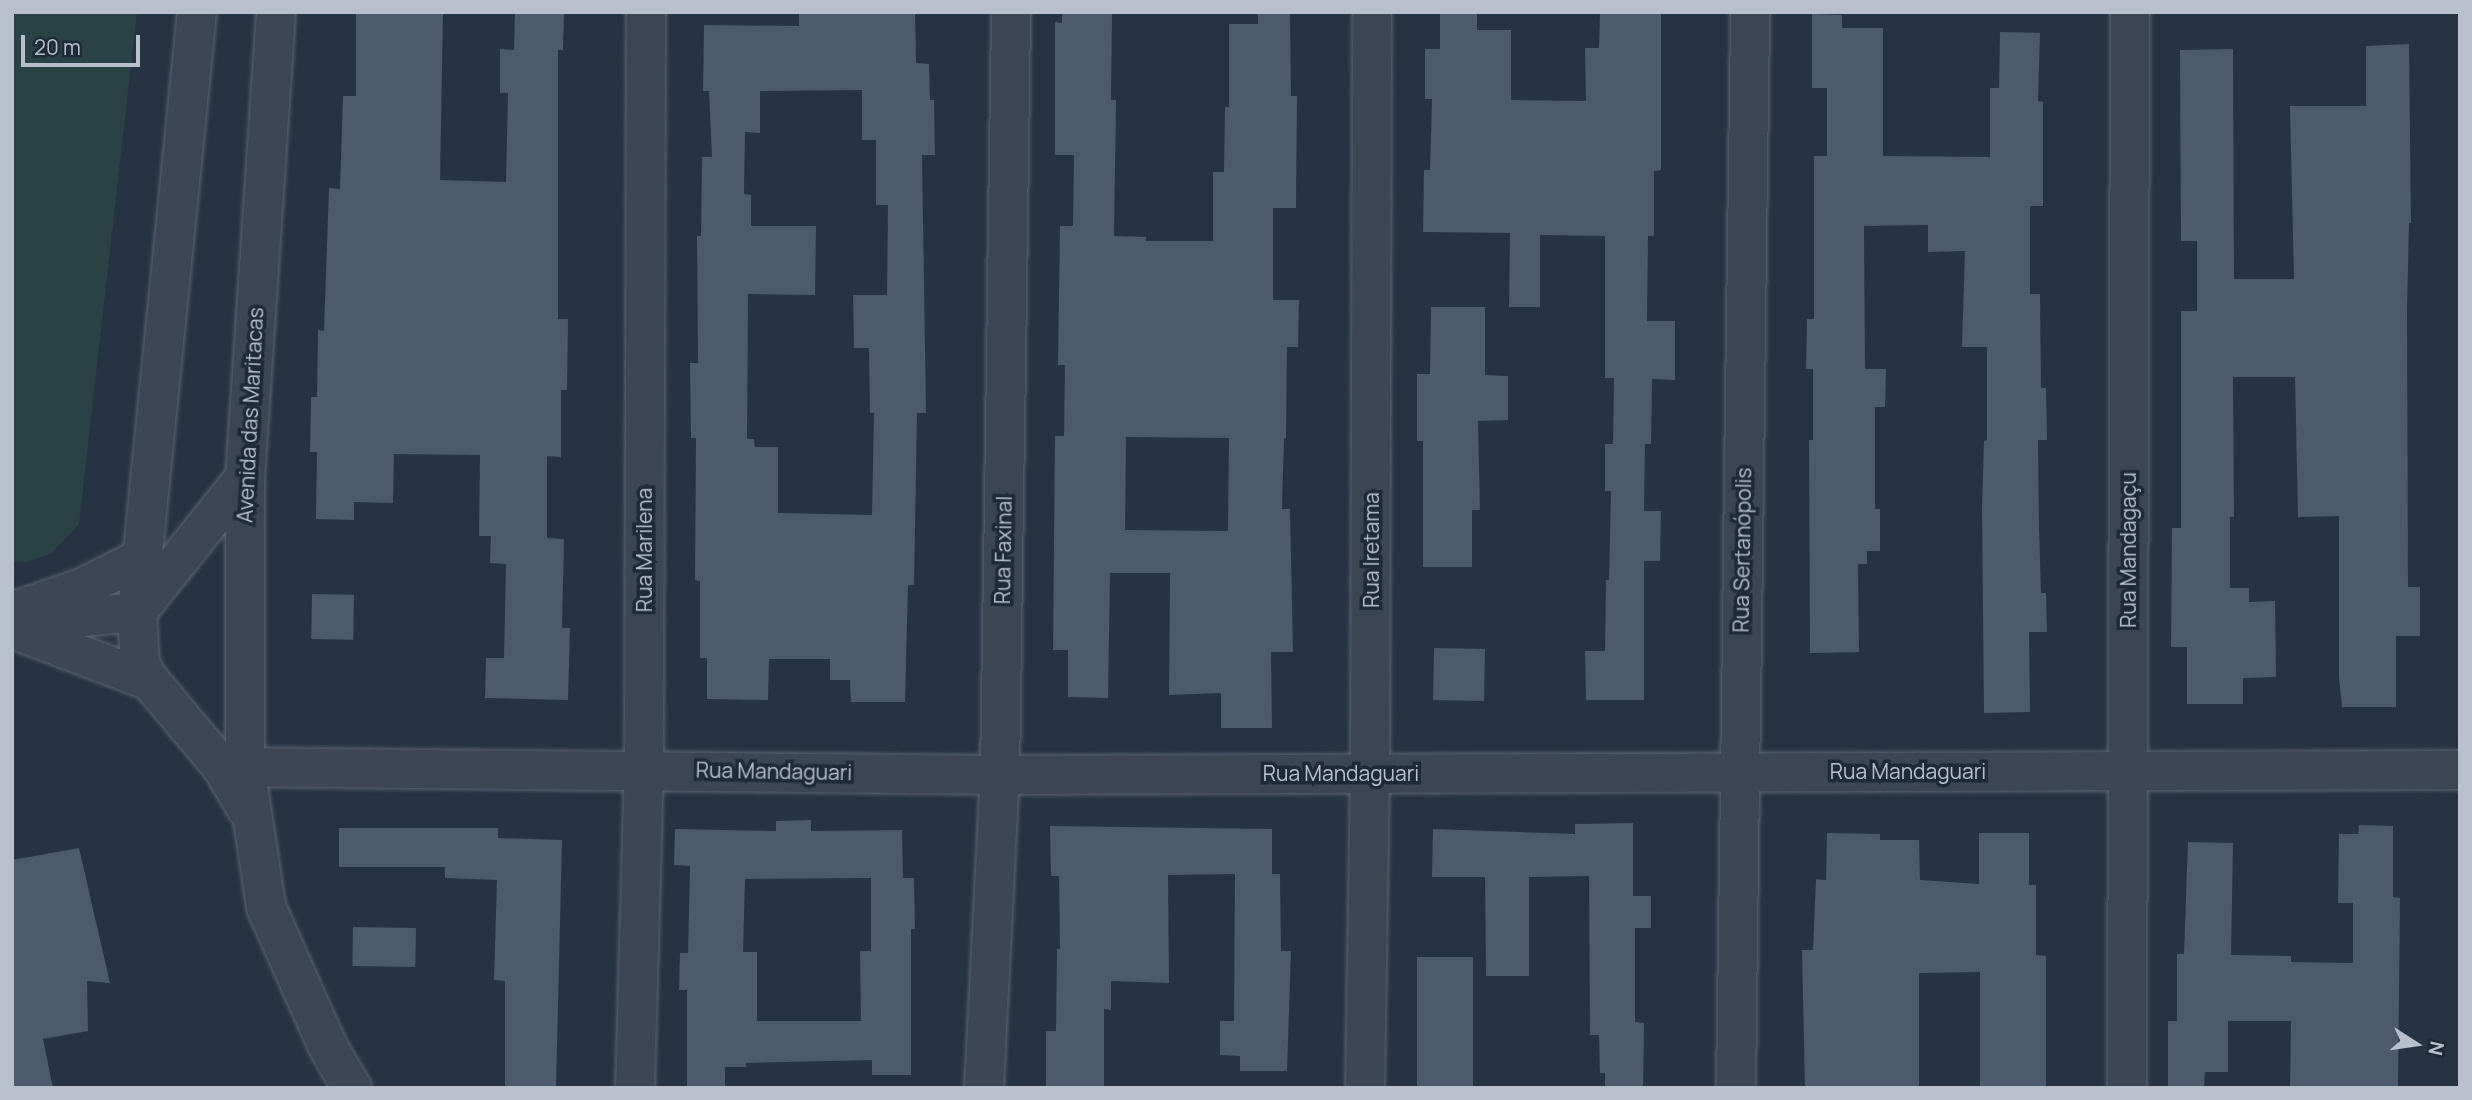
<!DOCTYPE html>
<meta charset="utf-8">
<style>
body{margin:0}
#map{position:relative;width:2472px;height:1100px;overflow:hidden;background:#263344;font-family:Manrope,sans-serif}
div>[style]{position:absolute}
.green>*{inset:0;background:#284245}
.building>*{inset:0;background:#4c5a6d;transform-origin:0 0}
.roads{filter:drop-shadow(0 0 2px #596371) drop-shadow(0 0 2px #596371)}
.minor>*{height:38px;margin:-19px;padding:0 19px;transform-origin:19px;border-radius:19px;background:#3b4554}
.tertiary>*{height:38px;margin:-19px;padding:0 19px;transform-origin:19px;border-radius:19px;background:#3b4554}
span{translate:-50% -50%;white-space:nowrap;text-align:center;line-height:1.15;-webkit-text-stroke:7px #1f2a39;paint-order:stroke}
.street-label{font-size:21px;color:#b8c0cd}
.frame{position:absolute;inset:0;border:14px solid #b8c0cd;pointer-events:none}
.north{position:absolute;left:2381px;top:1009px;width:70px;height:70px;-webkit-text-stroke:5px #1f2a39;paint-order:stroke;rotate:102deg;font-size:19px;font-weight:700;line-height:28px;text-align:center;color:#b8c0cd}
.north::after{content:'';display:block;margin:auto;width:24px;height:32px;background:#b8c0cd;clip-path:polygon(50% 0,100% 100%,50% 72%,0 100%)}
.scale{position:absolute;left:21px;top:35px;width:119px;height:32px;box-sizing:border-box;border:4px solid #b8c0cd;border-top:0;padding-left:9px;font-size:21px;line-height:24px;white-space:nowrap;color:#b8c0cd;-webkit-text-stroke:5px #1f2a39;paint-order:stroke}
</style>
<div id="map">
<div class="green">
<i style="clip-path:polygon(12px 12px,137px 12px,79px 524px,52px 553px,27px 562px,12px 562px)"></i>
</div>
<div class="building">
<i style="clip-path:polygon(356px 12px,443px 14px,440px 180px,506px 182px,508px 93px,500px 93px,500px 49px,514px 50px,515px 12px,564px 12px,563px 50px,558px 50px,558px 319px,568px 319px,567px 390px,561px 390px,561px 457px,547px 456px,547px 538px,564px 539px,562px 628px,570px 628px,568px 700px,485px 698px,486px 658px,504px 658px,506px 564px,490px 563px,491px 536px,479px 536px,480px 455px,394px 454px,393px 503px,354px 502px,354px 520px,316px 519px,317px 452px,310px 452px,311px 397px,317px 397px,318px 330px,324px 331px,329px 188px,340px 189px,343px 96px,356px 96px)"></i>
<i style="clip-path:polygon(evenodd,799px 12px,915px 12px,916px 63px,929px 64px,930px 100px,934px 100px,935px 155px,922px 155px,926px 413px,917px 413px,914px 585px,908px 585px,905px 702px,851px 702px,850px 680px,830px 680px,830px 659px,769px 659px,768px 700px,707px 699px,707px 658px,700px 658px,700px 581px,695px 580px,696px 438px,691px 438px,690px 363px,698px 363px,697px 236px,701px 236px,702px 157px,712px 157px,709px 91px,703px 91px,704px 25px,799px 26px,799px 12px,862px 90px,862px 140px,876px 140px,876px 205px,888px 205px,887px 295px,853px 295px,854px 348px,869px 348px,870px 413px,874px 413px,872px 515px,778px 513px,778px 447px,755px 447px,754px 439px,747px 439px,748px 294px,815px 295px,816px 226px,751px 226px,751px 195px,744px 194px,745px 132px,760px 133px,760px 91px,862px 90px)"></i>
<i style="clip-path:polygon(evenodd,1062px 12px,1112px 12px,1111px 100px,1116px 100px,1114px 236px,1146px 237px,1146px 241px,1213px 241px,1213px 172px,1224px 172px,1225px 107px,1229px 107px,1229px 24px,1258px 24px,1258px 12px,1290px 12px,1291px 96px,1297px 96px,1296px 208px,1273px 208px,1273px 300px,1299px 300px,1298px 347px,1287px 347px,1286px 438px,1284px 438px,1282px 509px,1290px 509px,1293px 652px,1271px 652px,1272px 728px,1221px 728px,1221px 693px,1169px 695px,1170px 573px,1110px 573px,1108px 698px,1068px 697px,1068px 650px,1053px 650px,1055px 436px,1064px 436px,1065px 365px,1058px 365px,1060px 226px,1073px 226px,1074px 155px,1055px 155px,1055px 22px,1062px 23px,1062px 12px,1126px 437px,1229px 438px,1228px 531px,1125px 530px,1126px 437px)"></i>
<i style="clip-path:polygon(1440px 12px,1477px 12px,1477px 30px,1511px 30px,1511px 100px,1586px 101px,1585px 48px,1599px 48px,1600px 12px,1661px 12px,1661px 170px,1654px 171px,1654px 236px,1648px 236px,1647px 321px,1675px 321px,1675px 380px,1652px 379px,1651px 444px,1645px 444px,1644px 511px,1661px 511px,1660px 561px,1644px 561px,1644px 700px,1586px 700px,1585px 651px,1605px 651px,1606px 580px,1609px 580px,1611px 491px,1605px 491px,1605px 444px,1613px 444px,1614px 378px,1605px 378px,1605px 236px,1540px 235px,1540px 307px,1509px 307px,1510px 233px,1423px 232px,1424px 170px,1430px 170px,1432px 99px,1425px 99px,1425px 49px,1440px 49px)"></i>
<i style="clip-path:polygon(1812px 14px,1842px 15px,1842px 28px,1883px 28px,1883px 156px,1990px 157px,1990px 88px,1999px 88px,2000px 32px,2040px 33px,2038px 101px,2043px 102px,2043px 206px,2030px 206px,2030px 294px,2040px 294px,2041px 388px,2046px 388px,2047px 440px,2038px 440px,2039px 527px,2041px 593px,2046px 593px,2047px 632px,2029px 632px,2030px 712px,1984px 713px,1982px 509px,1984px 441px,1987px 440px,1987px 347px,1962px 347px,1965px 251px,1928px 252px,1928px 225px,1864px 226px,1865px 369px,1886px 369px,1885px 407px,1875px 407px,1875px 509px,1880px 509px,1880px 551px,1867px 551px,1867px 564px,1858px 564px,1859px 652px,1810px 653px,1809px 440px,1813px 440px,1813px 369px,1806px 369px,1807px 319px,1814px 319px,1814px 156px,1827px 156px,1827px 88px,1812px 88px)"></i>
<i style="clip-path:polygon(2409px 44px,2411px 223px,2409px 223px,2407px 311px,2408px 587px,2420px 587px,2420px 636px,2396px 636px,2396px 707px,2342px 707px,2339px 677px,2339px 516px,2298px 517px,2295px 377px,2233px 377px,2234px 517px,2230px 517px,2230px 588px,2249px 588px,2249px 602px,2275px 601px,2276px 677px,2243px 678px,2243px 704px,2187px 704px,2187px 647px,2171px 647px,2172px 528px,2181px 528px,2181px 311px,2197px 311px,2197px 241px,2181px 241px,2180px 50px,2233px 49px,2234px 279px,2294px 279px,2290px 106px,2366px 106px,2366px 46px)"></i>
<i style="clip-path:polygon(1431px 307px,1485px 307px,1485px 375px,1508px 376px,1508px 420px,1478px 421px,1480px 510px,1472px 510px,1472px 567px,1423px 567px,1423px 441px,1417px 441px,1417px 374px,1430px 374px)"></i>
<i style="left:312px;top:594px;width:42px;height:45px;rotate:1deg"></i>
<i style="left:1434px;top:648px;width:51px;height:52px;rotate:1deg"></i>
<i style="clip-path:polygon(evenodd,811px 820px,811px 831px,902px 830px,903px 878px,914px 878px,915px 929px,911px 929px,911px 1075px,872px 1075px,872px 1060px,746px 1063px,746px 1067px,725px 1067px,725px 1088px,687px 1088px,687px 990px,679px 990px,680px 953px,688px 953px,690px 866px,674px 865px,675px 829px,776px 831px,776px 821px,811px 820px,871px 878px,871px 951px,860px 951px,861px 1021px,757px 1021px,757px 952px,743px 952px,745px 879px,871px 878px)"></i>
<i style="clip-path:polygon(1633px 823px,1633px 896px,1651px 896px,1651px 928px,1635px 928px,1635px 1022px,1644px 1023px,1643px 1088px,1605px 1088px,1605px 1073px,1600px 1073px,1599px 1035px,1590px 1035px,1589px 876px,1529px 877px,1529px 976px,1486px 976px,1485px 877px,1432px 877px,1433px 829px,1575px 834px,1575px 824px)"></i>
<i style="clip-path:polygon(2359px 825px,2393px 826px,2393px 897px,2400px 898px,2398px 1088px,2290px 1088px,2291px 1021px,2228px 1021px,2228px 1072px,2205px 1072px,2204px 1086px,2168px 1086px,2168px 1021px,2177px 1021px,2177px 954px,2184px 954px,2188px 842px,2233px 843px,2231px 955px,2291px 956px,2291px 962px,2353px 963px,2353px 903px,2338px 903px,2339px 834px,2358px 834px)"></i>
<i style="clip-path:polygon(1050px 826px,1272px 829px,1272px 874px,1280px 874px,1281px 951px,1291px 951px,1287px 1071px,1240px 1071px,1240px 1056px,1220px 1055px,1220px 1021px,1234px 1021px,1235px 874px,1168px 875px,1169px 983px,1111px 981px,1111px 1010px,1104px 1009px,1104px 1088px,1046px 1088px,1046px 1031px,1056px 1031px,1057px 949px,1060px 949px,1059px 876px,1051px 876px)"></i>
<i style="clip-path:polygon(339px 828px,498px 828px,498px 838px,562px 840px,556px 1088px,505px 1088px,505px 981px,494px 980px,497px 880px,445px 878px,445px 867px,339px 867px)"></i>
<i style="clip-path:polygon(1827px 833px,1880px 834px,1880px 840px,1919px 840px,1920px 880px,1979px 884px,1979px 833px,2029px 833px,2029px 885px,2036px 885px,2036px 955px,2046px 956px,2046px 1088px,1980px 1088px,1980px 972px,1919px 973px,1919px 1088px,1805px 1088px,1802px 950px,1813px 950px,1816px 879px,1826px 880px)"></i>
<i style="clip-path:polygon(79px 848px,110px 983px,87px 981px,88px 1031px,43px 1039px,53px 1088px,12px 1088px,12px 860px)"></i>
<i style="left:353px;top:927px;width:63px;height:39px;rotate:1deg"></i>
<i style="left:1417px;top:957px;width:56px;height:131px"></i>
</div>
<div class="roads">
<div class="minor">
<i style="left:12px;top:612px;width:74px;rotate:-18.9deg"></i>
<i style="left:82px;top:588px;width:67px;rotate:-26.6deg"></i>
<i style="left:28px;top:622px;width:109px;rotate:-5.2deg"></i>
<i style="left:222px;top:767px;width:778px;rotate:0.59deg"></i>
<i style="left:1000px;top:775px;width:1460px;rotate:-0.2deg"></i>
<i style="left:635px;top:1088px;width:319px;rotate:-88.4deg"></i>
<i style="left:644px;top:769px;width:757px;rotate:-89.85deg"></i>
<i style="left:984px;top:1088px;width:313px;rotate:-87.1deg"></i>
<i style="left:1000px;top:775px;width:763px;rotate:-89.17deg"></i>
<i style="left:1365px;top:1088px;width:315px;rotate:-89.1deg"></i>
<i style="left:1370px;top:773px;width:761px;rotate:-89.85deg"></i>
<i style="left:1736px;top:1088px;width:1076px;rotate:-89.25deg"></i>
<i style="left:2127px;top:1088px;width:1076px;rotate:-89.84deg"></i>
</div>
<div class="tertiary">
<i style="left:197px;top:12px;width:603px;rotate:95.71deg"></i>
<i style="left:137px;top:612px;width:53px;rotate:86.8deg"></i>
<i style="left:140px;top:665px;width:19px;rotate:58deg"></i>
<i style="left:150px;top:681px;width:112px;rotate:50.1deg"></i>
<i style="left:222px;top:767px;width:48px;rotate:59.7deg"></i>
<i style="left:276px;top:12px;width:466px;rotate:93.8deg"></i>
<i style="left:245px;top:477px;width:289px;rotate:90deg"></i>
<i style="left:245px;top:766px;width:143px;rotate:81.5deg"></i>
<i style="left:266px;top:907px;width:153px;rotate:66.1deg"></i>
<i style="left:328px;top:1047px;width:48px;rotate:59.7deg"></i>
<i style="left:137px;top:612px;width:173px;rotate:-51.3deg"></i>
<i style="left:12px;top:629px;width:147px;rotate:20.6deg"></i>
</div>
</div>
<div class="street-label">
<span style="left:250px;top:415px;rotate:-87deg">Avenida das Maritacas</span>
<span style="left:644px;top:550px;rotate:-90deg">Rua Marilena</span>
<span style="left:1003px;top:550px;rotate:-89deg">Rua Faxinal</span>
<span style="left:1371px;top:550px;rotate:-90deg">Rua Iretama</span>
<span style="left:1742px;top:550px;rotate:-89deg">Rua Sertanópolis</span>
<span style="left:2128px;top:550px;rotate:-90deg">Rua Mandagaçu</span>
<span style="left:774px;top:771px;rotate:1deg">Rua Mandaguari</span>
<span style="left:1908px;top:771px">Rua Mandaguari</span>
<span style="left:1341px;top:773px">Rua Mandaguari</span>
</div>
<div class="frame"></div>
<div class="north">N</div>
<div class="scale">20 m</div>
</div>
